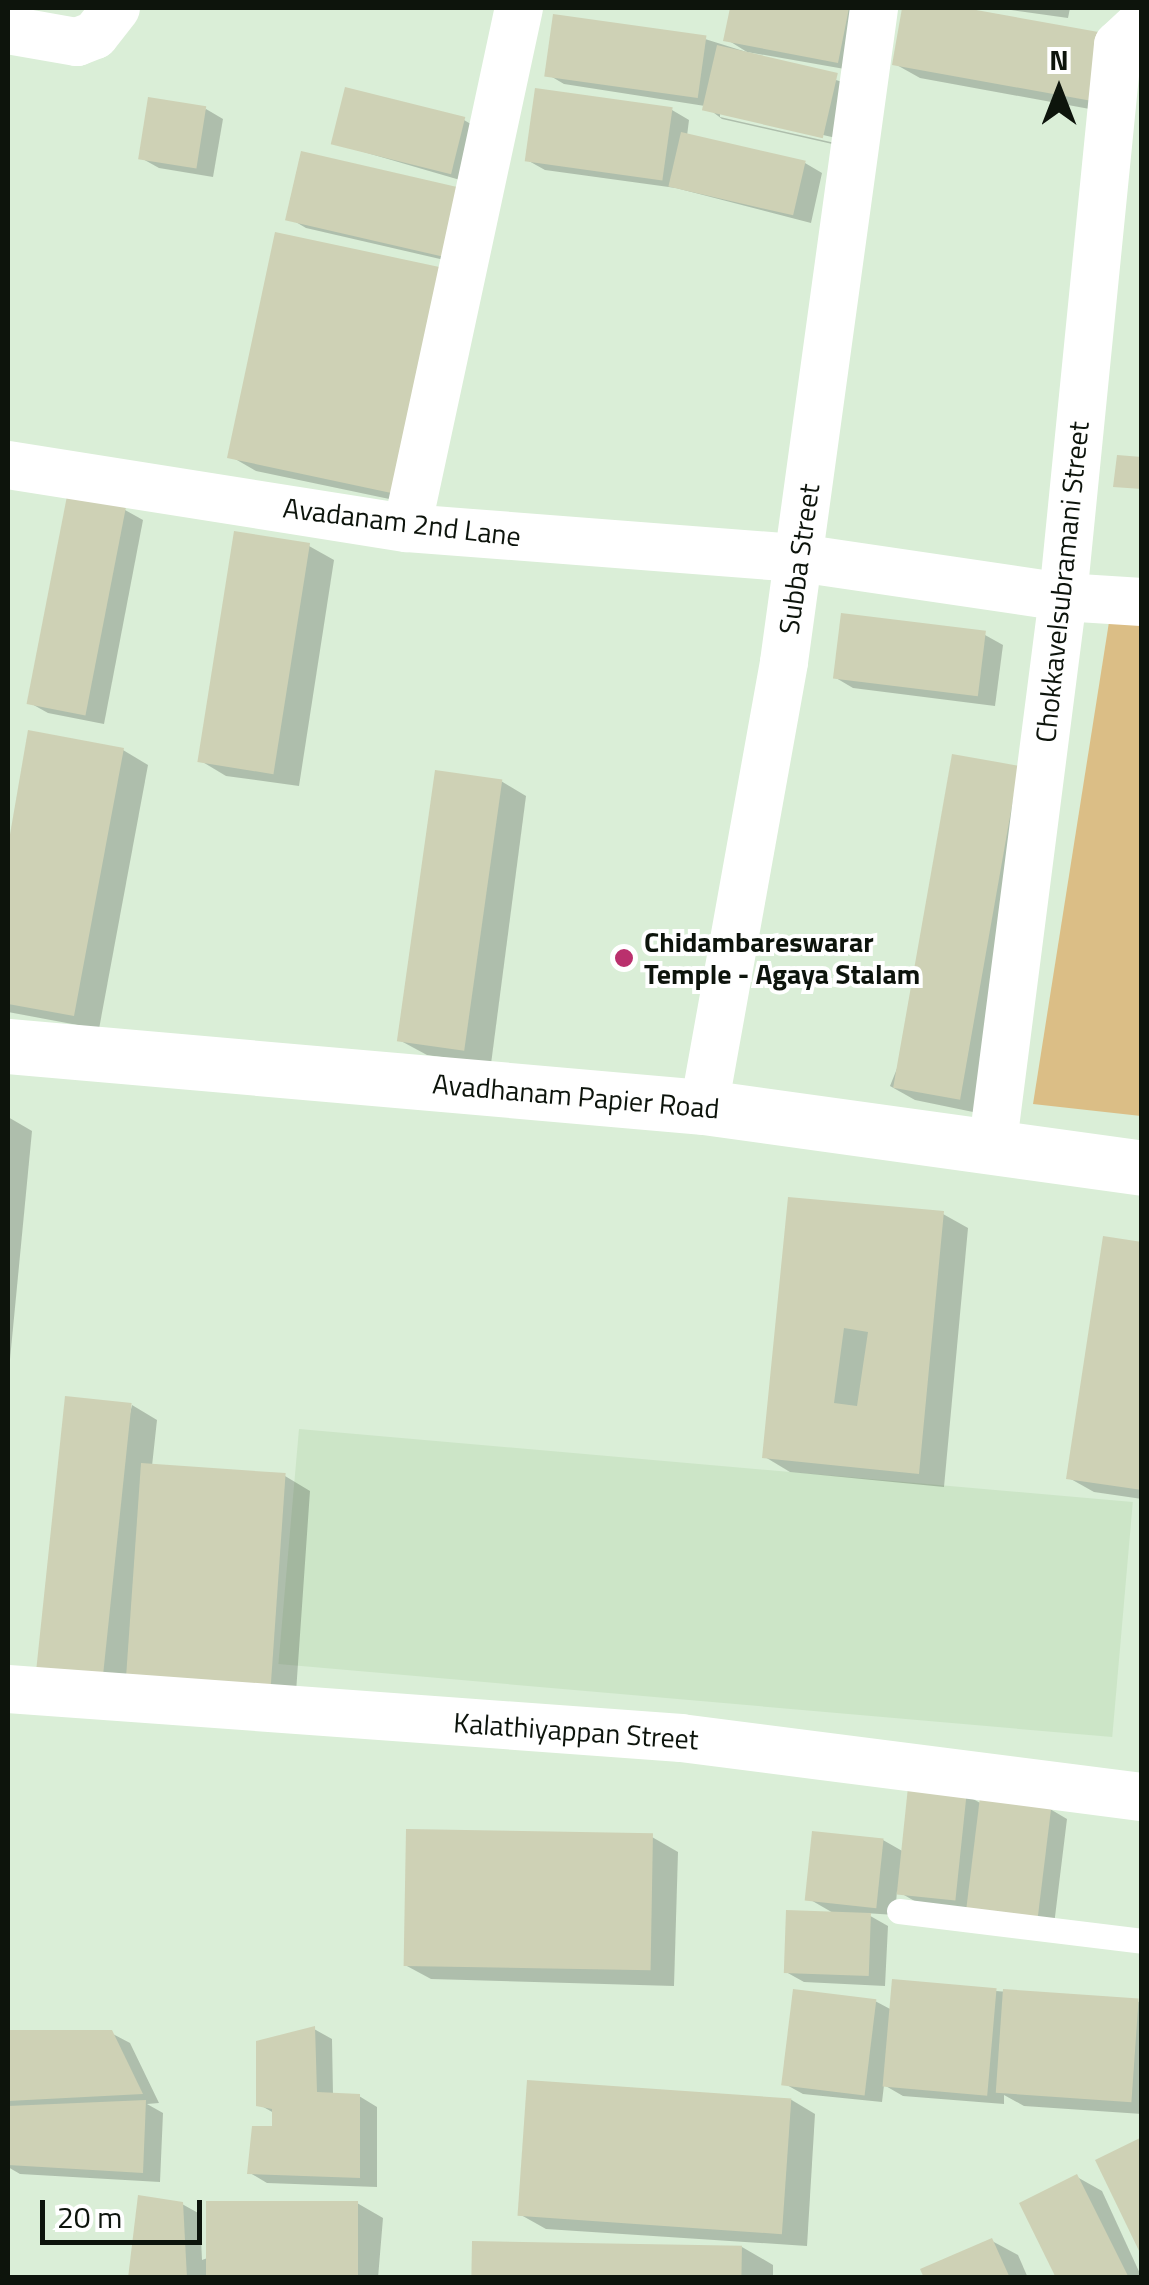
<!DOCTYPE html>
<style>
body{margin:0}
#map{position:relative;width:1149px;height:2285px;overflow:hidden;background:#daeed7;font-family:"Titillium Web",sans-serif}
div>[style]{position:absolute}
.built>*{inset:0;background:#cce5c7;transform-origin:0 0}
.green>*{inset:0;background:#dbbe86}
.shadow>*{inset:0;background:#0003}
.building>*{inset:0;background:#ced1b5;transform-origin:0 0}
.lane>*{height:25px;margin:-12.5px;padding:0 12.5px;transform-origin:12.5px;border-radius:12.5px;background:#fff}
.street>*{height:48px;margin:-24px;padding:0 24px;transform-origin:24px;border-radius:24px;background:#fff}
.secondary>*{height:55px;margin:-27.5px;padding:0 27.5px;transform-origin:27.5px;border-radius:27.5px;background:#fff}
.dots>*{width:28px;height:28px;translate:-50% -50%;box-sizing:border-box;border:5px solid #fff;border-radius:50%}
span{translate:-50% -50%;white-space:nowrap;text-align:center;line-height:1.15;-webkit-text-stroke:8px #fff;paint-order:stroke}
.street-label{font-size:28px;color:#0d140c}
.poi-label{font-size:28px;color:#0d140c;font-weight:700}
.left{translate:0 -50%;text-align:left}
.frame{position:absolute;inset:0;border:10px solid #0d140c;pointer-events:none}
.north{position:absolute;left:1009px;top:40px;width:100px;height:100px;-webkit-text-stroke:8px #fff;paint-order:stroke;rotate:0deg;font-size:28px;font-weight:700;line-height:40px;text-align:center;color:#0d140c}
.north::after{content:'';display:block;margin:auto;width:35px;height:45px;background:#0d140c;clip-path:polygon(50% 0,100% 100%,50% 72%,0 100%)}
.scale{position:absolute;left:40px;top:2200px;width:162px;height:45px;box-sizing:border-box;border:5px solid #0d140c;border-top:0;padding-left:12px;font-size:30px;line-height:35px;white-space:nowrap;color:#0d140c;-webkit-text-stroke:8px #fff;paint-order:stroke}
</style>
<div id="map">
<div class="built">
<i style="left:299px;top:1429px;width:837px;height:236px;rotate:5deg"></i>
</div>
<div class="green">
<i style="clip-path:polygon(1109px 622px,1141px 625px,1141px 1116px,1033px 1104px)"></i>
</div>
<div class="shadow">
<i style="clip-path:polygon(732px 8px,868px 8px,856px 71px,747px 52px,726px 39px)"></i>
<i style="clip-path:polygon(905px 8px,951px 8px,1104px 35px,1117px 114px,920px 78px,895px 64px)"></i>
<i style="clip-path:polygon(997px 8px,1070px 8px,1068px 18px)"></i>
<i style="clip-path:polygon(evenodd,705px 39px,855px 86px,841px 146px,722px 119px,705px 106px,564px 84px,547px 74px,705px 39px,720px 111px,836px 138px,835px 143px,720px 117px,720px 111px)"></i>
<i style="clip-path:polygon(206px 109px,223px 119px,213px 177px,159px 168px,141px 158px)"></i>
<i style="clip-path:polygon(672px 110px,689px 120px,687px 136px,805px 163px,822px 173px,811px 223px,676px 188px,545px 170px,527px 160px)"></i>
<i style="clip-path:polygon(464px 120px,481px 130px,467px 182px,333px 143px)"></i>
<i style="clip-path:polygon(481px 201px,466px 265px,306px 228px,289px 218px)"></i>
<i style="clip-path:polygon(277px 235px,418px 505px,256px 471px,230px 456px)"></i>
<i style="clip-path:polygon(125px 510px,143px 520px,104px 724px,48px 713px,30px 703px)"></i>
<i style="clip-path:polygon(309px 546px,334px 560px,299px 786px,226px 776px,201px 761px)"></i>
<i style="clip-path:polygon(985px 635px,1003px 645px,995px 706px,853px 688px,836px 678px)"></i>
<i style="clip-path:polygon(30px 733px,123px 750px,148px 765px,99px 1029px,8px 1012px,8px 860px)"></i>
<i style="clip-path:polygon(1018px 768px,978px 1113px,915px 1100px,890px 1086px)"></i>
<i style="clip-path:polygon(501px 781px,526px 796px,491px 1064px,427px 1055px,401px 1041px)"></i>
<i style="clip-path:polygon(8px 1117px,32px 1131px,8px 1380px)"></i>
<i style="clip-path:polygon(790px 1199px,943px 1214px,968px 1228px,944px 1487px,790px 1472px,765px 1457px)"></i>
<i style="clip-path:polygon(1142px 1245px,1142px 1499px,1094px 1492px,1069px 1478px)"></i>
<i style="clip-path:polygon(132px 1405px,157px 1420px,152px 1466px,285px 1476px,310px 1491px,295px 1707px,65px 1696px)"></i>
<i style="clip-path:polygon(966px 1795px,982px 1804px,1050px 1809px,1067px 1819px,1054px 1925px,918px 1903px,897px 1891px,895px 1915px,865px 1913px,888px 1926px,885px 1986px,804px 1982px,786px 1972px,835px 1914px,809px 1899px,883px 1840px,904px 1852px)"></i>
<i style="clip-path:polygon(652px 1837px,678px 1852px,674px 1986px,431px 1979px,405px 1965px)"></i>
<i style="clip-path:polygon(996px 1991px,1142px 2002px,1142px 2114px,1024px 2106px,1004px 2095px,1004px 2104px,903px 2096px,884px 2085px,882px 2102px,803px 2094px,785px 2084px,875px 2001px,892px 2010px)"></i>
<i style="clip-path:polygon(314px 2029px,332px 2039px,333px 2095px,359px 2096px,377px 2107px,377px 2187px,267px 2183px,250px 2173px,275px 2129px,274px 2113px,258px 2104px)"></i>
<i style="clip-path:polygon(8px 2033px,111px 2033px,130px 2043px,159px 2103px,147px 2104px,163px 2113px,160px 2182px,20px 2174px,8px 2167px)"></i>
<i style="clip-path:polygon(790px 2099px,815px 2114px,807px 2246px,546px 2229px,521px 2215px)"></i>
<i style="clip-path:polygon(1077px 2177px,1102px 2191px,1142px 2278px,1059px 2278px)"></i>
<i style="clip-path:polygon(357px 2203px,383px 2218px,378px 2278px,131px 2278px,182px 2204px,200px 2214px,202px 2260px)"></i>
<i style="clip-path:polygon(992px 2241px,1018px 2255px,1028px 2278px,927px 2278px)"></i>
<i style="clip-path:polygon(742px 2247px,773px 2265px,773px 2278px,474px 2278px)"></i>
</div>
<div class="building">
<i style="clip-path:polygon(730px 8px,849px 8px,838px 63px,723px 41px)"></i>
<i style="clip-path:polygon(902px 8px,965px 8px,1104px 33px,1092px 101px,892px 65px)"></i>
<i style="left:553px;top:14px;width:155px;height:63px;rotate:8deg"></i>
<i style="left:717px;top:45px;width:124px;height:67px;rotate:13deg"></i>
<i style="left:345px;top:87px;width:124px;height:59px;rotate:14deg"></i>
<i style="left:535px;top:88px;width:139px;height:74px;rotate:8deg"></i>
<i style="left:148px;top:97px;width:59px;height:63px;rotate:9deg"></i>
<i style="left:681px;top:132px;width:128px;height:56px;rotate:13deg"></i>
<i style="left:301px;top:151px;width:168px;height:71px;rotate:13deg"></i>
<i style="left:275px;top:232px;width:168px;height:231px;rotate:12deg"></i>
<i style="clip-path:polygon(1117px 455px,1142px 457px,1142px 489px,1113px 487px)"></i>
<i style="left:67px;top:496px;width:60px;height:212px;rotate:11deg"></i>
<i style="left:234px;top:531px;width:77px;height:234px;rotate:9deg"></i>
<i style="left:841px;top:613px;width:146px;height:66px;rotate:7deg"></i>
<i style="clip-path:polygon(28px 730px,124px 748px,74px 1016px,8px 1004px,8px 846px)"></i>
<i style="left:952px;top:754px;width:68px;height:339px;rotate:10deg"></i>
<i style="left:435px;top:770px;width:68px;height:274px;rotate:8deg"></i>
<i style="clip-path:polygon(evenodd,788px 1197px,944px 1211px,919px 1474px,762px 1458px,788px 1197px,844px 1328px,868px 1332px,857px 1406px,834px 1403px,844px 1328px)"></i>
<i style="clip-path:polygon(1103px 1236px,1142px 1242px,1142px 1490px,1066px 1479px)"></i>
<i style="left:65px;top:1396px;width:67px;height:288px;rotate:6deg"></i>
<i style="left:141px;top:1463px;width:145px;height:221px;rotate:4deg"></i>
<i style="left:908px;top:1787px;width:59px;height:108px;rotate:6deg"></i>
<i style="left:980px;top:1797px;width:72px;height:112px;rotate:7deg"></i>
<i style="left:406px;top:1829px;width:247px;height:137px;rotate:1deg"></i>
<i style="left:812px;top:1831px;width:72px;height:70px;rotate:6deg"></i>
<i style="left:786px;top:1910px;width:85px;height:63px;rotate:2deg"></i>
<i style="left:892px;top:1979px;width:105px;height:108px;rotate:5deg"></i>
<i style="left:793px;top:1989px;width:84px;height:97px;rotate:7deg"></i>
<i style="left:1003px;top:1989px;width:136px;height:104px;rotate:4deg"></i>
<i style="clip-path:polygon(315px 2026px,317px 2092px,360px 2094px,360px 2178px,247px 2174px,252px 2126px,272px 2126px,272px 2109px,256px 2106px,256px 2041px)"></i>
<i style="clip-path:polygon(8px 2030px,112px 2030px,143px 2094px,8px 2101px)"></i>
<i style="left:527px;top:2080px;width:265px;height:136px;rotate:4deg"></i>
<i style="clip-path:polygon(146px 2100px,143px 2173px,8px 2165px,8px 2106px)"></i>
<i style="clip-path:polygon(1142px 2137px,1142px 2257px,1095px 2160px)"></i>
<i style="clip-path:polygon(1077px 2174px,1129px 2278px,1056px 2278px,1019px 2203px)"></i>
<i style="clip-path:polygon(138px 2195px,183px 2202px,187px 2278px,128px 2278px)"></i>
<i style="left:206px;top:2201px;width:152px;height:77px"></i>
<i style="clip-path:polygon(992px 2238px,1010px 2278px,924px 2278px,920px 2269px)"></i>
<i style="left:472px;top:2241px;width:270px;height:37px;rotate:1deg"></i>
</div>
<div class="lane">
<i style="left:899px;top:1911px;width:245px;rotate:7deg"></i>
</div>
<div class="street">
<i style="left:8px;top:30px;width:70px;rotate:9.9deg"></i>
<i style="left:77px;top:42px;width:19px;rotate:-21deg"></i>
<i style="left:95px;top:35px;width:34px;rotate:-52deg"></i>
<i style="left:8px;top:465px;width:404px;rotate:9deg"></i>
<i style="left:407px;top:528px;width:393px;rotate:4.4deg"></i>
<i style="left:799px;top:558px;width:267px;rotate:8.4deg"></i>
<i style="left:1063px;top:597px;width:79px;rotate:3.6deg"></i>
<i style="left:407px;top:528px;width:532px;rotate:-77.85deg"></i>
<i style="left:704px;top:1107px;width:452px;rotate:-79.8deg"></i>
<i style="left:784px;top:662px;width:660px;rotate:-82.16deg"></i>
<i style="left:992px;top:1150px;width:558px;rotate:-82.68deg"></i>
<i style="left:1063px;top:597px;width:555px;rotate:-84.31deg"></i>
<i style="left:1118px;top:45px;width:33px;rotate:-43deg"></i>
<i style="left:8px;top:1689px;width:675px;rotate:4.16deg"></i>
<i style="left:681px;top:1738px;width:465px;rotate:7.3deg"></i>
</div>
<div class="secondary">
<i style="left:8px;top:1046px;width:699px;rotate:5.01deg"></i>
<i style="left:704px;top:1107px;width:442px;rotate:7.9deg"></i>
</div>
<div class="dots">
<i style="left:624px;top:958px;background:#ba306d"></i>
</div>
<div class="street-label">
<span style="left:402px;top:522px;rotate:7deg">Avadanam 2nd Lane</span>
<span style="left:799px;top:559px;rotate:-82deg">Subba Street</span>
<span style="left:1062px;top:582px;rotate:-84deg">Chokkavelsubramani Street</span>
<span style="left:576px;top:1096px;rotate:5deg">Avadhanam Papier Road</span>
<span style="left:576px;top:1731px;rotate:4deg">Kalathiyappan Street</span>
</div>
<div class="poi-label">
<span class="left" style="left:644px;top:958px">Chidambareswarar<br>Temple - Agaya Stalam</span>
</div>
<div class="frame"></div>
<div class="north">N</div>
<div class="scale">20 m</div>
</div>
